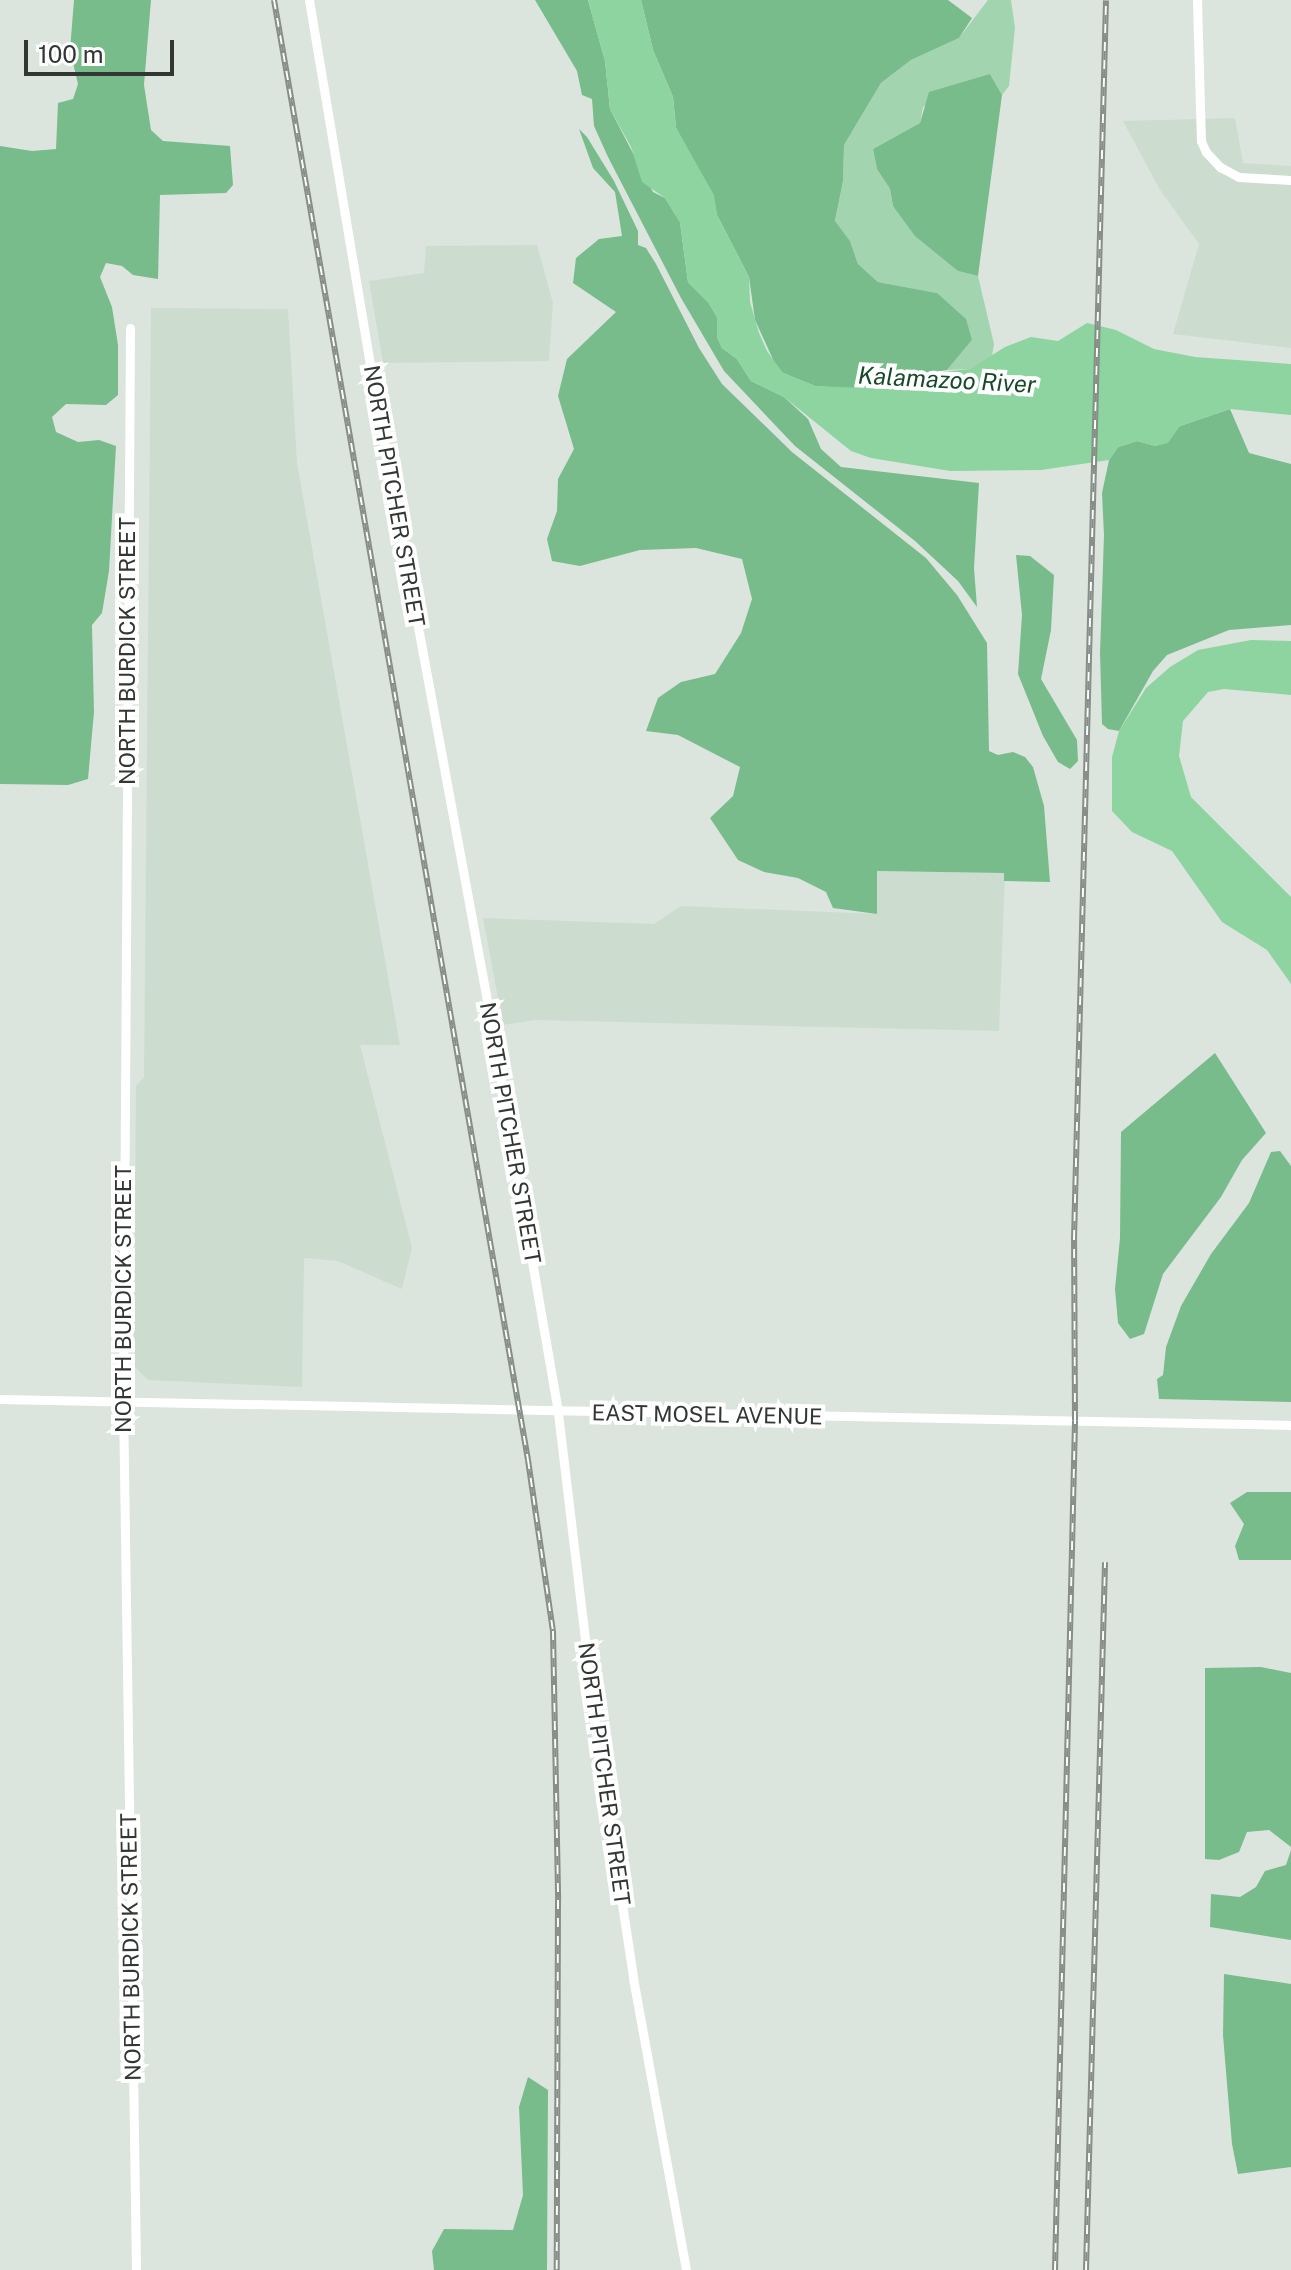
<!DOCTYPE html>
<style>
body{margin:0}
#map{position:relative;width:1291px;height:2270px;overflow:hidden;background:#dbe5dd;font-family:"Public Sans",sans-serif}
div>[style]{position:absolute}
.built>*{inset:0;background:#ccdccf}
.green>*{inset:0;background:#a3d4b0}
.forest>*{inset:0;background:#78bc8b}
.water>*{inset:0;background:#8ed4a1}
.minor>*{height:9px;margin:-4.5px;padding:0 4.5px;transform-origin:4.5px;border-radius:4.5px;background:#fff}
.rail>*{height:6px;margin-top:-3px;transform-origin:0;background:repeating-linear-gradient(90deg,#fff 0 9px,#878e88 0 18px);box-sizing:border-box;border-block:2px solid #878e88}
span{translate:-50% -50%;white-space:nowrap;text-align:center;line-height:1.15;-webkit-text-stroke:8px #fff;paint-order:stroke}
.street-label{font-size:22px;color:#333734}
.water-label{font-size:24px;color:#174a29;font-style:italic}
.scale{position:absolute;left:24px;top:40px;width:150px;height:36px;box-sizing:border-box;border:4px solid #333734;border-top:0;padding-left:10px;font-size:24px;line-height:28px;white-space:nowrap;color:#333734;-webkit-text-stroke:6px #fff;paint-order:stroke}
</style>
<div id="map">
<div class="built">
<i style="clip-path:polygon(1235px 118px,1243px 163px,1291px 166px,1291px 348px,1173px 334px,1199px 244px,1160px 190px,1123px 121px)"></i>
<i style="clip-path:polygon(537px 245px,553px 303px,549px 361px,383px 363px,369px 281px,424px 273px,426px 246px)"></i>
<i style="clip-path:polygon(151px 308px,288px 309px,297px 463px,400px 1045px,360px 1045px,412px 1248px,402px 1289px,338px 1261px,304px 1258px,302px 1387px,148px 1380px,134px 1366px,136px 1086px,144px 1077px)"></i>
<i style="clip-path:polygon(876px 871px,1005px 873px,999px 1031px,535px 1020px,503px 1025px,483px 918px,654px 924px,681px 906px,877px 914px)"></i>
</div>
<div class="green">
<i style="clip-path:polygon(988px 0,1011px 0,1015px 28px,1009px 86px,1002px 95px,990px 74px,923px 107px,920px 123px,873px 149px,877px 169px,890px 189px,893px 206px,958px 271px,978px 276px,994px 344px,992px 356px,970px 369px,947px 370px,972px 340px,937px 293px,878px 282px,858px 264px,850px 241px,835px 222px,843px 181px,844px 145px,881px 83px,911px 60px,959px 38px)"></i>
</div>
<div class="forest">
<i style="clip-path:polygon(74px 0,151px 0,144px 85px,151px 130px,163px 141px,230px 146px,233px 185px,226px 193px,160px 195px,158px 279px,133px 275px,122px 266px,106px 263px,100px 277px,112px 307px,118px 345px,118px 395px,106px 405px,66px 404px,52px 417px,56px 432px,78px 442px,99px 440px,116px 446px,109px 571px,102px 613px,92px 625px,94px 712px,88px 779px,68px 785px,0 784px,0 146px,32px 151px,56px 149px,58px 103px,73px 99px,78px 84px,70px 50px)"></i>
<i style="clip-path:polygon(535px 0,588px 0,605px 61px,610px 109px,653px 192px,665px 198px,680px 222px,688px 282px,708px 302px,717px 317px,717px 337px,722px 348px,737px 359px,751px 381px,784px 397px,808px 419px,821px 449px,841px 467px,979px 483px,974px 568px,977px 607px,958px 581px,915px 541px,795px 446px,724px 371px,681px 298px,608px 157px,594px 126px,592px 99px,582px 95px,577px 71px)"></i>
<i style="clip-path:polygon(641px 0,948px 0,972px 18px,959px 38px,911px 60px,881px 83px,844px 145px,843px 181px,835px 221px,850px 241px,858px 264px,878px 282px,937px 293px,966px 319px,972px 340px,947px 370px,923px 374px,891px 389px,866px 390px,815px 386px,783px 373px,776px 366px,755px 320px,749px 277px,717px 215px,713px 195px,676px 128px,673px 97px,653px 50px)"></i>
<i style="clip-path:polygon(990px 74px,1002px 95px,978px 276px,958px 271px,915px 236px,893px 206px,890px 189px,877px 169px,873px 149px,920px 123px,929px 92px)"></i>
<i style="clip-path:polygon(579px 129px,587px 137px,614px 181px,638px 231px,638px 245px,646px 248px,656px 264px,699px 348px,722px 384px,792px 452px,926px 558px,957px 595px,987px 643px,989px 751px,998px 755px,1013px 752px,1025px 757px,1033px 767px,1044px 806px,1050px 882px,1004px 881px,1004px 873px,877px 871px,877px 914px,833px 908px,826px 892px,798px 878px,764px 872px,738px 860px,710px 818px,733px 796px,740px 767px,678px 735px,646px 731px,658px 698px,681px 682px,715px 674px,741px 633px,752px 599px,742px 559px,696px 548px,640px 550px,580px 566px,552px 561px,547px 539px,557px 511px,558px 479px,574px 449px,558px 396px,567px 359px,616px 312px,573px 283px,576px 258px,599px 239px,622px 236px,615px 192px,593px 168px)"></i>
<i style="clip-path:polygon(1230px 409px,1249px 453px,1291px 464px,1291px 625px,1229px 630px,1167px 655px,1153px 671px,1119px 731px,1108px 729px,1102px 724px,1100px 653px,1104px 535px,1102px 493px,1109px 460px,1118px 447px,1137px 441px,1156px 446px,1180px 426px)"></i>
<i style="clip-path:polygon(1016px 555px,1030px 556px,1054px 575px,1051px 630px,1041px 679px,1077px 740px,1078px 761px,1070px 769px,1058px 762px,1043px 736px,1018px 674px,1022px 615px)"></i>
<i style="clip-path:polygon(1215px 1053px,1266px 1133px,1242px 1160px,1221px 1197px,1163px 1274px,1144px 1334px,1130px 1339px,1118px 1323px,1115px 1289px,1120px 1238px,1121px 1132px)"></i>
<i style="clip-path:polygon(1280px 1151px,1291px 1166px,1291px 1402px,1159px 1399px,1157px 1379px,1163px 1375px,1166px 1347px,1181px 1306px,1211px 1254px,1249px 1203px,1271px 1152px)"></i>
<i style="clip-path:polygon(1247px 1492px,1291px 1492px,1291px 1560px,1239px 1560px,1235px 1546px,1244px 1524px,1230px 1503px)"></i>
<i style="clip-path:polygon(1261px 1667px,1291px 1673px,1291px 1847px,1269px 1830px,1247px 1832px,1239px 1852px,1219px 1860px,1205px 1859px,1205px 1668px)"></i>
<i style="clip-path:polygon(1291px 1850px,1291px 1940px,1210px 1927px,1211px 1894px,1240px 1897px,1256px 1887px,1265px 1871px,1286px 1865px)"></i>
<i style="clip-path:polygon(1224px 1974px,1291px 1984px,1291px 2167px,1238px 2174px,1232px 2144px,1223px 2035px)"></i>
<i style="clip-path:polygon(528px 2077px,548px 2090px,547px 2270px,434px 2270px,432px 2251px,444px 2229px,513px 2230px,523px 2195px,519px 2107px)"></i>
</div>
<div class="water">
<i style="clip-path:polygon(588px 0,641px 0,653px 50px,673px 97px,676px 128px,714px 195px,717px 215px,749px 277px,750px 302px,759px 333px,767px 351px,783px 373px,815px 386px,891px 389px,923px 374px,970px 369px,1005px 347px,1031px 337px,1058px 341px,1087px 323px,1116px 330px,1154px 349px,1195px 357px,1291px 364px,1291px 415px,1230px 409px,1180px 426px,1168px 443px,1156px 446px,1137px 441px,1118px 447px,1109px 460px,1041px 470px,950px 471px,871px 458px,851px 451px,784px 397px,751px 381px,737px 359px,722px 348px,717px 337px,717px 317px,708px 302px,688px 282px,680px 222px,665px 198px,642px 182px,631px 147px,610px 109px,605px 61px)"></i>
<i style="clip-path:polygon(1251px 640px,1291px 641px,1291px 695px,1224px 689px,1208px 692px,1183px 721px,1179px 756px,1191px 797px,1291px 897px,1291px 984px,1267px 950px,1222px 922px,1172px 851px,1132px 832px,1112px 811px,1112px 757px,1119px 731px,1146px 688px,1170px 667px,1198px 650px)"></i>
</div>
<div class="minor">
<i style="left:309px;top:0;width:383px;rotate:80.5deg"></i>
<i style="left:372px;top:378px;width:627px;rotate:79.53deg"></i>
<i style="left:486px;top:995px;width:424px;rotate:80.2deg"></i>
<i style="left:558px;top:1413px;width:321px;rotate:83.2deg"></i>
<i style="left:596px;top:1732px;width:249px;rotate:81.4deg"></i>
<i style="left:633px;top:1978px;width:297px;rotate:79.7deg"></i>
<i style="left:1197px;top:0;width:141px;rotate:88.4deg"></i>
<i style="left:1201px;top:141px;width:12px;rotate:66deg"></i>
<i style="left:1206px;top:152px;width:21px;rotate:47deg"></i>
<i style="left:1220px;top:167px;width:21px;rotate:28deg"></i>
<i style="left:1239px;top:177px;width:52px;rotate:3.3deg"></i>
<i style="left:130px;top:328px;width:1074px;rotate:90.37deg"></i>
<i style="left:123px;top:1402px;width:868px;rotate:89.14deg"></i>
<i style="left:0;top:1399px;width:1291px;rotate:1.15deg"></i>
</div>
<div class="rail">
<i style="left:274px;top:0;width:1482px;rotate:80.13deg"></i>
<i style="left:528px;top:1460px;width:173px;rotate:81.7deg"></i>
<i style="left:553px;top:1631px;width:269px;rotate:88.9deg"></i>
<i style="left:558px;top:1900px;width:370px;rotate:90.2deg"></i>
<i style="left:1055px;top:2270px;width:850px;rotate:-88.65deg"></i>
<i style="left:1075px;top:1420px;width:181px;rotate:-90.3deg"></i>
<i style="left:1074px;top:1239px;width:1239px;rotate:-88.52deg"></i>
<i style="left:1086px;top:2270px;width:708px;rotate:-88.46deg"></i>
</div>
<div class="street-label">
<span style="left:394px;top:496px;rotate:80deg">NORTH PITCHER STREET</span>
<span style="left:128px;top:651px;rotate:-90deg">NORTH BURDICK STREET</span>
<span style="left:510px;top:1133px;rotate:80deg">NORTH PITCHER STREET</span>
<span style="left:124px;top:1299px;rotate:-90deg">NORTH BURDICK STREET</span>
<span style="left:707px;top:1415px;rotate:1deg">EAST MOSEL AVENUE</span>
<span style="left:604px;top:1774px;rotate:82deg">NORTH PITCHER STREET</span>
<span style="left:131px;top:1947px;rotate:-91deg">NORTH BURDICK STREET</span>
</div>
<div class="water-label">
<span style="left:947px;top:380px;rotate:3deg">Kalamazoo River</span>
</div>
<div class="scale">100 m</div>
</div>
